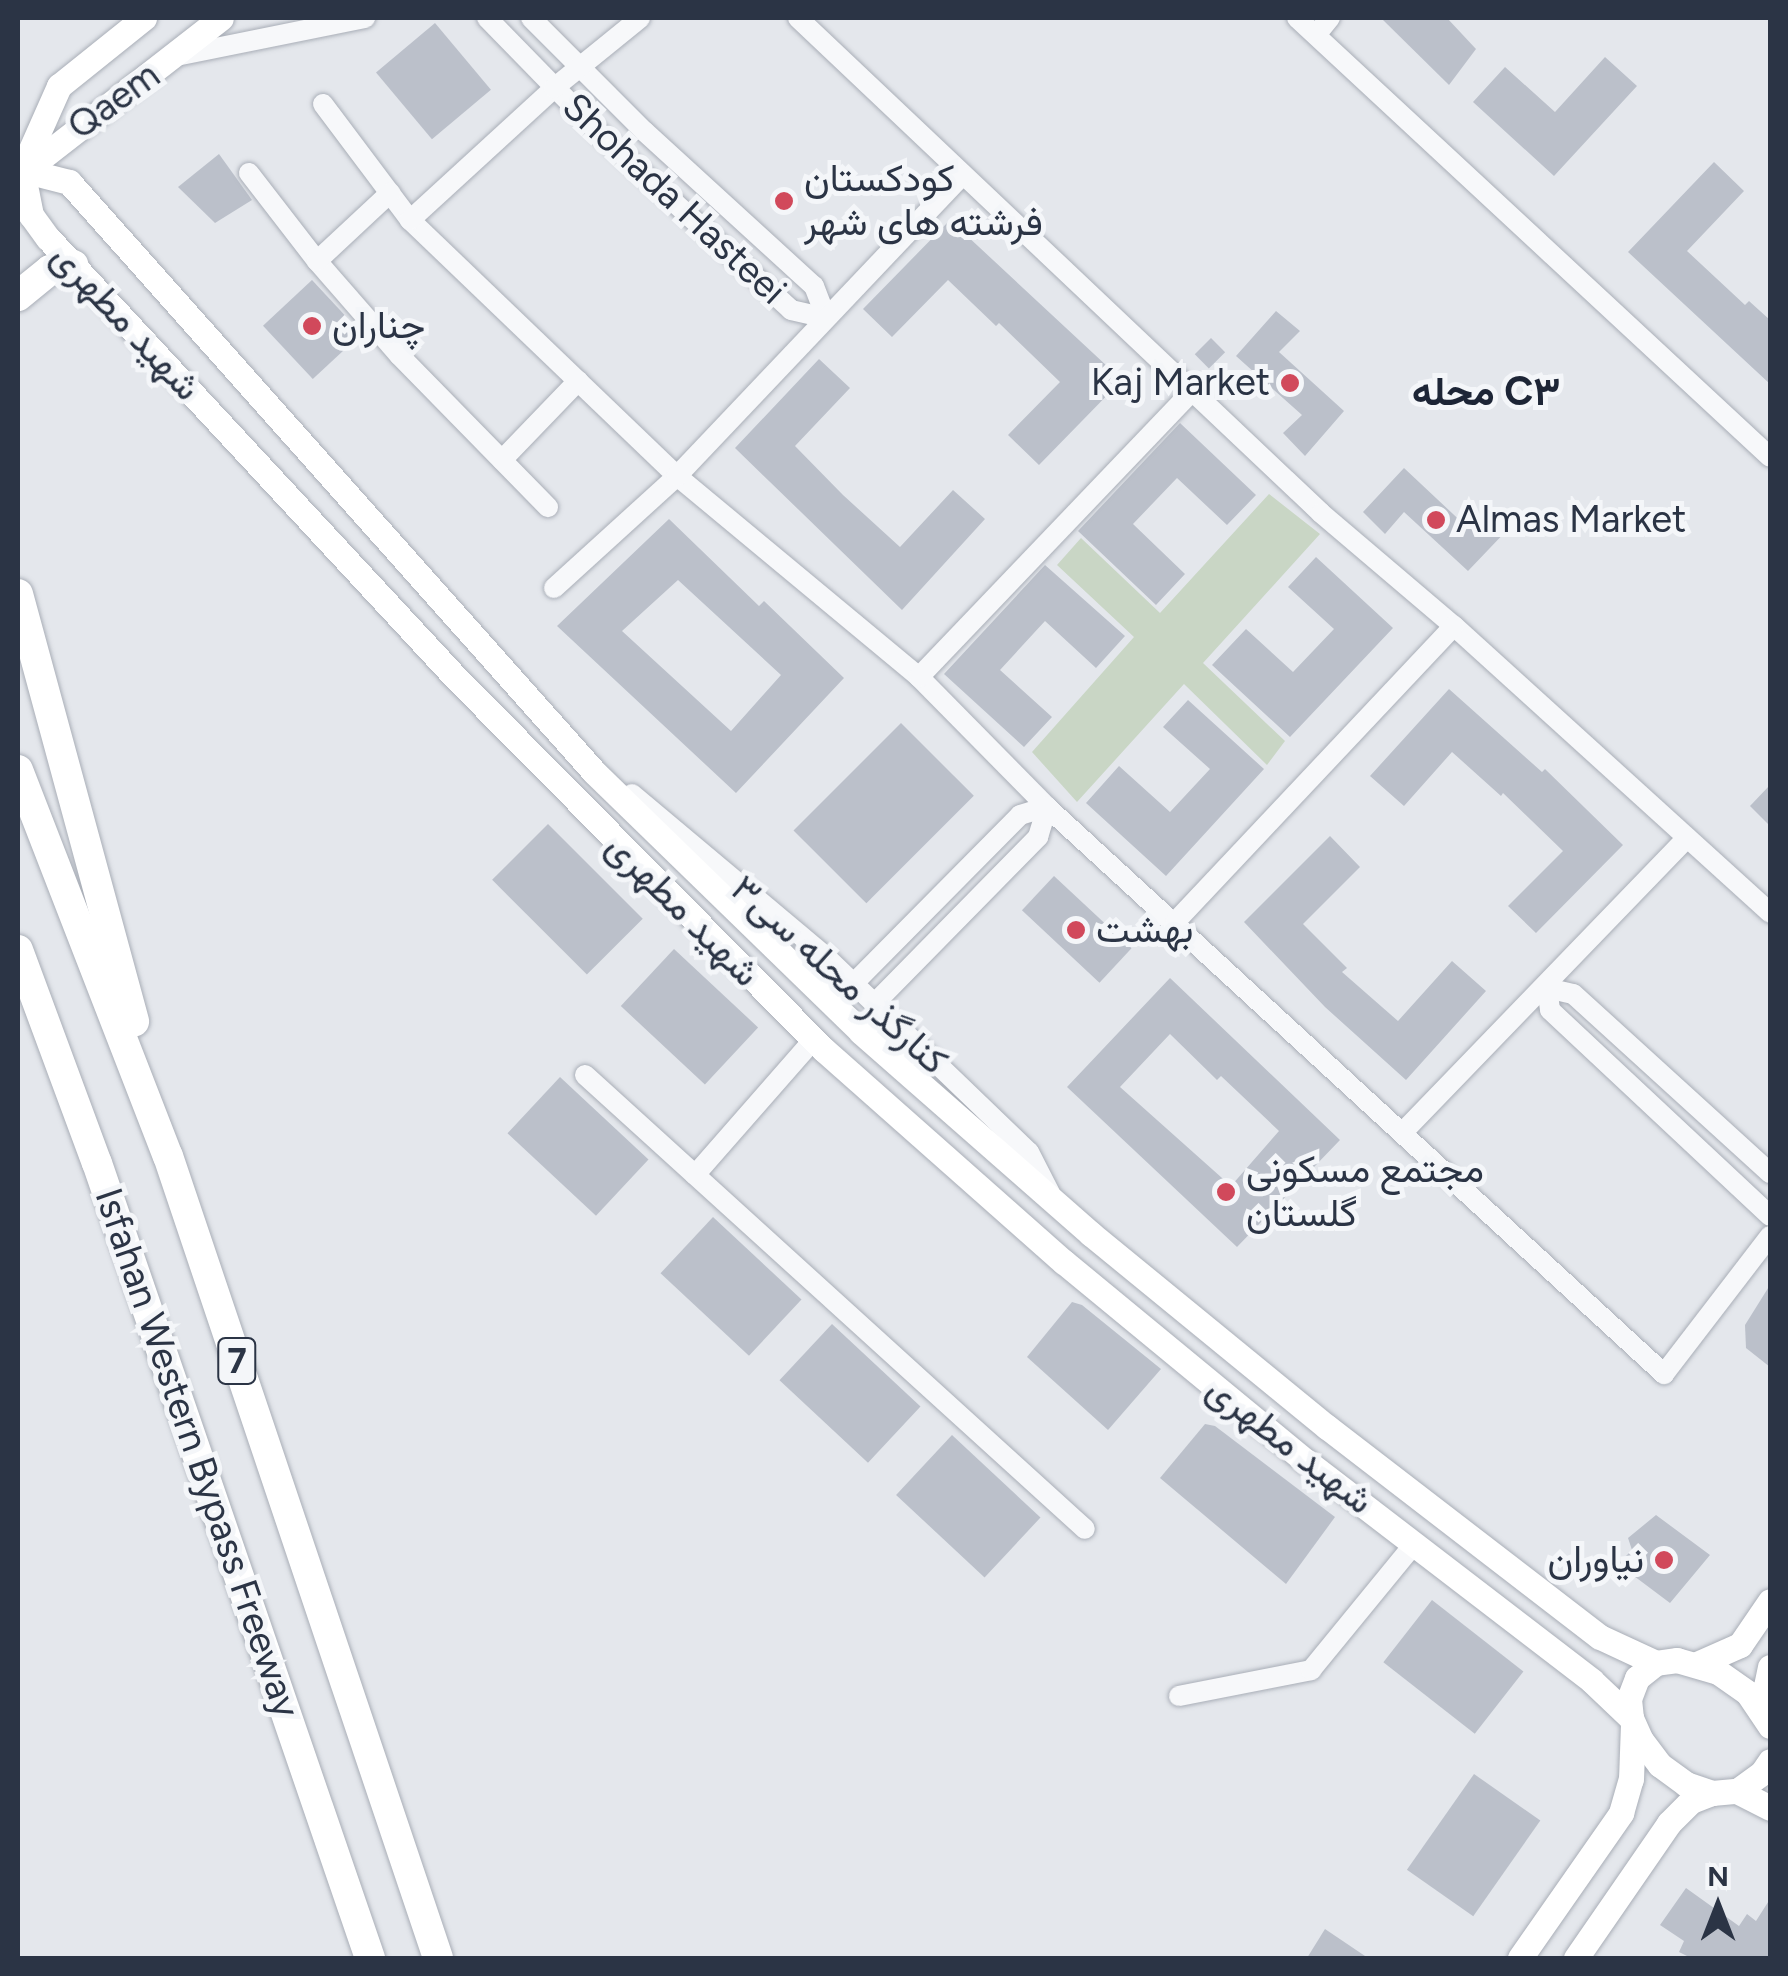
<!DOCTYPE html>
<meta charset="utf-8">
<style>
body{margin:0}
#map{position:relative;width:1788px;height:1976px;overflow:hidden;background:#e4e7ec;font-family:Figtree,Vazirmatn,sans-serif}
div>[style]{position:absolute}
.green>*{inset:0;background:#c9d6c5}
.building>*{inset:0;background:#bbc0ca;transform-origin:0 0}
.roads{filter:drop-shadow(0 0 2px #a9aeb7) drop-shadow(0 0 2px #a9aeb7)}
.minor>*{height:20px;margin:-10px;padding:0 10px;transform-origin:10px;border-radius:10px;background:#f7f8fa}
.major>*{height:25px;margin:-12.5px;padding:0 12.5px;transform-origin:12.5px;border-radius:12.5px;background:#fff}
.highway>*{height:30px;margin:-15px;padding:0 15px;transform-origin:15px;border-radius:15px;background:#fff}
.dots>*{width:28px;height:28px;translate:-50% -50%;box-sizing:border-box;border:5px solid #f4f6f9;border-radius:50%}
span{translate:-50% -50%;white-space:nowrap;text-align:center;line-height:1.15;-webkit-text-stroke:10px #f4f6f9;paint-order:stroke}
.shield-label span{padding:2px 8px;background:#f4f6f9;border:2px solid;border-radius:8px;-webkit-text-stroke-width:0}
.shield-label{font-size:35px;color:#2b3445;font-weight:700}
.street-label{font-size:38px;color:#2b3445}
.poi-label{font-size:38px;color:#2b3445}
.left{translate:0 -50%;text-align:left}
.right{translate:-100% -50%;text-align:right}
.neighbourhood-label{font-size:40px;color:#1d2536;font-weight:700}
.frame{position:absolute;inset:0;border:20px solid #2b3445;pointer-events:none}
.north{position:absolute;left:1668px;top:1856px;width:100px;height:100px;-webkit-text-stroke:8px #f4f6f9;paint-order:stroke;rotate:0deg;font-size:28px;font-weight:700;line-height:40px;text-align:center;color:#2b3445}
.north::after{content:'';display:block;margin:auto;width:35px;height:45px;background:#2b3445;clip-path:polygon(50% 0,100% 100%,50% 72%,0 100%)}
</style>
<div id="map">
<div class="green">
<i style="clip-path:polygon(1269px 494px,1320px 534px,1203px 663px,1285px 741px,1267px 765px,1184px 684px,1077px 802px,1032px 752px,1134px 637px,1057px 565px,1081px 538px,1160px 613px)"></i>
</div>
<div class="building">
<i style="clip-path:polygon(1381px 18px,1447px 18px,1476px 49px,1449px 85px)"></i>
<i style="left:435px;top:23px;width:87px;height:77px;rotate:50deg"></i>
<i style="clip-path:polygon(1605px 57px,1637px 86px,1554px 176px,1473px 102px,1505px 67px,1555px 112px)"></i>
<i style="clip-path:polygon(219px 154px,252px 200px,215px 223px,178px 187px)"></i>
<i style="clip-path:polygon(1714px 162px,1744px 191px,1687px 251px,1745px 305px,1749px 301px,1770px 320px,1770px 384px,1628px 252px)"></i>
<i style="clip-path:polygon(950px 220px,1122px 380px,1039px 465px,1008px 435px,1060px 382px,999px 323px,996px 326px,948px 280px,892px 337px,863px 309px)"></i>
<i style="left:312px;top:280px;width:73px;height:67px;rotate:47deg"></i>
<i style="clip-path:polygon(1276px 311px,1300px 331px,1279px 352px,1344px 411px,1305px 456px,1283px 433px,1302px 415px,1236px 356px)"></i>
<i style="left:1211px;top:338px;width:20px;height:23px;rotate:45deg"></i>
<i style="clip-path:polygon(819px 359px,850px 388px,795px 446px,843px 495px,900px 547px,953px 490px,985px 519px,902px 610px,735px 448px)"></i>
<i style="clip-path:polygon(1180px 423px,1256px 495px,1227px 525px,1177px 478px,1133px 524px,1185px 574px,1156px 605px,1078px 531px)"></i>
<i style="clip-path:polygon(1404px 468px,1469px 529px,1486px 508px,1510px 527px,1468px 571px,1404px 512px,1385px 534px,1363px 512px)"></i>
<i style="clip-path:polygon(evenodd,669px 519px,759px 606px,764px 601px,844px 678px,736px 793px,557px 626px,669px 519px,678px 580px,781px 675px,731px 731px,622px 631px,678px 580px)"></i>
<i style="clip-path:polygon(1316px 557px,1393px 628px,1290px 737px,1212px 665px,1246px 629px,1293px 672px,1334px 629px,1288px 587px)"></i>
<i style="clip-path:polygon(1045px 565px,1125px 636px,1096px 668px,1045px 621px,1000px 670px,1052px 717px,1024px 747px,944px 674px)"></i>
<i style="clip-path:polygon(1449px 689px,1542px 772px,1545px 769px,1623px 845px,1536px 933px,1508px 906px,1563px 851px,1503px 793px,1501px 796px,1452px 752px,1404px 806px,1370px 776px)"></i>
<i style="clip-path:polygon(1188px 700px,1264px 769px,1166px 876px,1086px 803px,1119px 766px,1170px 812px,1210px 769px,1163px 727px)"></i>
<i style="left:901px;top:723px;width:103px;height:152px;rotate:45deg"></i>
<i style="clip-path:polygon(1770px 785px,1770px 826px,1750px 806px)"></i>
<i style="left:548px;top:824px;width:134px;height:79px;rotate:45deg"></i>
<i style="clip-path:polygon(1330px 836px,1360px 867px,1303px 924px,1347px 968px,1342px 972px,1398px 1021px,1452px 961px,1486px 991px,1406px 1080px,1325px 1007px,1244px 922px)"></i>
<i style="left:1054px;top:876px;width:106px;height:47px;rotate:43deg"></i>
<i style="left:674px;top:949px;width:115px;height:78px;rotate:43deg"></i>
<i style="clip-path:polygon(evenodd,1170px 978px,1340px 1140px,1237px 1247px,1067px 1087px,1170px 978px,1170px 1034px,1217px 1080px,1221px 1076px,1279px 1131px,1231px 1186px,1120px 1087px,1170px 1034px)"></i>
<i style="left:560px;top:1077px;width:121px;height:77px;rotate:43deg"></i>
<i style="left:713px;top:1217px;width:121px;height:77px;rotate:43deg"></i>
<i style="clip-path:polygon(1770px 1285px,1770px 1367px,1746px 1348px,1745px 1325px)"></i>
<i style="clip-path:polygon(1072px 1302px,1082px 1305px,1161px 1369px,1108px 1430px,1027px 1357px)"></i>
<i style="left:832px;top:1324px;width:121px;height:77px;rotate:43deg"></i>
<i style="clip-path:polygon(1205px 1424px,1215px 1426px,1335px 1517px,1286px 1584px,1160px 1478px)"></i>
<i style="left:952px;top:1435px;width:121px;height:82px;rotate:43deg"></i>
<i style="clip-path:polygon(1656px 1515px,1710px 1555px,1670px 1603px,1618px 1564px,1632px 1550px,1628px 1538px)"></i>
<i style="left:1432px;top:1600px;width:116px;height:79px;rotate:38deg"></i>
<i style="left:1474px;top:1774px;width:81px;height:117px;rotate:35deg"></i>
<i style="clip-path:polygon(1686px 1888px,1739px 1926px,1747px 1914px,1756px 1921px,1770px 1899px,1770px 1958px,1691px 1958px,1679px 1952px,1684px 1941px,1660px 1925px)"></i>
<i style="clip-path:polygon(1325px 1929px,1368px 1958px,1307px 1958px)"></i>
</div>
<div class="roads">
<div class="minor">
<i style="left:487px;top:18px;width:163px;rotate:45.7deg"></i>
<i style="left:601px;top:135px;width:258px;rotate:42.6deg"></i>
<i style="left:791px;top:310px;width:36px;rotate:13deg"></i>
<i style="left:531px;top:18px;width:160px;rotate:45deg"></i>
<i style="left:644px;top:131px;width:230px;rotate:42.4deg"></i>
<i style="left:814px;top:286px;width:34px;rotate:69deg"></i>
<i style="left:798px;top:18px;width:720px;rotate:43.42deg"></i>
<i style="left:1321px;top:513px;width:175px;rotate:40.4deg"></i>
<i style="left:1454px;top:626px;width:427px;rotate:42.2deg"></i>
<i style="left:1297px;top:18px;width:645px;rotate:42.86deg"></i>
<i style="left:1316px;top:35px;width:22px;rotate:-51deg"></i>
<i style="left:176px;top:56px;width:193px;rotate:-11.4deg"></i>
<i style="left:323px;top:104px;width:145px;rotate:53.1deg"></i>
<i style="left:410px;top:220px;width:370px;rotate:43.8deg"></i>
<i style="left:677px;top:476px;width:315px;rotate:39.7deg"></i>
<i style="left:919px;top:677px;width:182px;rotate:45.4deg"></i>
<i style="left:1047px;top:807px;width:838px;rotate:42.58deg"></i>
<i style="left:1664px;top:1374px;width:174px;rotate:-52.5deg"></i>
<i style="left:249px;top:173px;width:111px;rotate:52.3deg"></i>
<i style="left:317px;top:261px;width:125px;rotate:48.9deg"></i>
<i style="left:399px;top:355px;width:213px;rotate:45.6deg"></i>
<i style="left:410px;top:220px;width:195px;rotate:-42.5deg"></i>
<i style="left:554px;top:88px;width:111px;rotate:-39.1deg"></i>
<i style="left:317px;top:261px;width:100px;rotate:-43deg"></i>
<i style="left:502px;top:460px;width:110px;rotate:-46.1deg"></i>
<i style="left:554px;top:588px;width:166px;rotate:-42.3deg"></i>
<i style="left:677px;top:476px;width:415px;rotate:-46.5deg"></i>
<i style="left:919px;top:677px;width:395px;rotate:-46.3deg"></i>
<i style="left:632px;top:794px;width:252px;rotate:40deg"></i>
<i style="left:825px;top:956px;width:283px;rotate:43.9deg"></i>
<i style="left:1029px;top:1152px;width:46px;rotate:62.9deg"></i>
<i style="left:1176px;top:921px;width:405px;rotate:-46.7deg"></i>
<i style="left:854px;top:983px;width:236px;rotate:-45.3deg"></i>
<i style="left:1020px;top:815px;width:28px;rotate:-17deg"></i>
<i style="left:875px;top:1003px;width:233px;rotate:-45.5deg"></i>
<i style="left:1038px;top:837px;width:31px;rotate:-73deg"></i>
<i style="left:585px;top:1075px;width:675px;rotate:42.24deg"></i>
<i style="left:1403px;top:1132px;width:409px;rotate:-46deg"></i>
<i style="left:1770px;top:1173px;width:266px;rotate:-137.7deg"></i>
<i style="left:1573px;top:994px;width:27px;rotate:-167deg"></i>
<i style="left:1547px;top:988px;width:22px;rotate:82deg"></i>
<i style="left:1550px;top:1010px;width:301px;rotate:43.1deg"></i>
<i style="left:695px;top:1175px;width:181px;rotate:-48.8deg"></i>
<i style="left:1179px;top:1696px;width:135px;rotate:-11.1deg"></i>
<i style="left:1311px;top:1670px;width:164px;rotate:-50.7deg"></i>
</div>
<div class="major">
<i style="left:23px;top:167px;width:89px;rotate:-66deg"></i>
<i style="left:59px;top:86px;width:109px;rotate:-38.7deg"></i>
<i style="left:22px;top:170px;width:49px;rotate:14.3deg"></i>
<i style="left:69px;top:182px;width:791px;rotate:48.33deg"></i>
<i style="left:595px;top:773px;width:371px;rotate:44.2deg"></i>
<i style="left:861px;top:1032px;width:306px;rotate:41.3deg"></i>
<i style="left:1091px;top:1234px;width:305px;rotate:39.3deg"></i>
<i style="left:1327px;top:1427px;width:344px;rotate:37.6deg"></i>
<i style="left:1600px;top:1637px;width:62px;rotate:24.9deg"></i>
<i style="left:23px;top:175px;width:41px;rotate:78.7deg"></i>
<i style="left:31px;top:215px;width:29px;rotate:54deg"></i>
<i style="left:48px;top:238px;width:600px;rotate:47.16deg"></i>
<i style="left:456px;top:678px;width:523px;rotate:45.31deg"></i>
<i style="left:824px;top:1050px;width:320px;rotate:41.5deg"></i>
<i style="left:1064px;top:1262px;width:315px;rotate:39.5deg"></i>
<i style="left:1307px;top:1462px;width:359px;rotate:37.5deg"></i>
<i style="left:1592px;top:1681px;width:54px;rotate:43.5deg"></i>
<i style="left:18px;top:176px;width:257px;rotate:-37.9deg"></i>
<i style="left:1697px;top:1664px;width:47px;rotate:-23.8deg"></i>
<i style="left:1740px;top:1645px;width:53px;rotate:-55.7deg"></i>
<i style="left:1761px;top:1710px;width:44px;rotate:-78.2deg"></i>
<i style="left:1770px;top:1726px;width:40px;rotate:-124deg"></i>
<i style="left:1748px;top:1693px;width:37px;rotate:-145deg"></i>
<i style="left:1718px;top:1672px;width:43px;rotate:-163.7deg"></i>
<i style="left:1677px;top:1660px;width:21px;rotate:172deg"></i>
<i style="left:1656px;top:1663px;width:24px;rotate:142deg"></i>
<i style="left:1637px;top:1678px;width:22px;rotate:111deg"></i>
<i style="left:1629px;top:1699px;width:19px;rotate:84deg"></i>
<i style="left:1631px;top:1718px;width:24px;rotate:66deg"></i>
<i style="left:1641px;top:1740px;width:31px;rotate:53deg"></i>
<i style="left:1660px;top:1765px;width:32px;rotate:36deg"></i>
<i style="left:1686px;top:1784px;width:28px;rotate:19deg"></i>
<i style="left:1712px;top:1793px;width:25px;rotate:-5deg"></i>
<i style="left:1737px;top:1791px;width:31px;rotate:-36deg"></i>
<i style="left:1762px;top:1773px;width:14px;rotate:-56deg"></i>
<i style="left:1737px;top:1791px;width:37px;rotate:27deg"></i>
<i style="left:1520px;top:1958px;width:177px;rotate:-55.1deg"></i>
<i style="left:1621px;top:1813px;width:35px;rotate:-74deg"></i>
<i style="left:1631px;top:1779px;width:55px;rotate:-87.9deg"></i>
<i style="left:1576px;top:1958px;width:164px;rotate:-55.4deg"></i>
<i style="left:1669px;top:1823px;width:31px;rotate:-45deg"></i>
<i style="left:1691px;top:1801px;width:22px;rotate:-21deg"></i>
</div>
<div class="highway">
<i style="left:18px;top:196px;width:26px;rotate:-81deg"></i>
<i style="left:18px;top:296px;width:41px;rotate:-39.1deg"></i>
<i style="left:50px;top:270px;width:24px;rotate:-12deg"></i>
<i style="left:18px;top:594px;width:443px;rotate:74.8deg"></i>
<i style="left:18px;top:770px;width:414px;rotate:68.8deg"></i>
<i style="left:168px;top:1156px;width:846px;rotate:71.39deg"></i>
<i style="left:18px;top:950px;width:227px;rotate:69.7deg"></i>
<i style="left:97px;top:1163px;width:841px;rotate:71.05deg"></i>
</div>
</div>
<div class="dots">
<i style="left:784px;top:201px;background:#d1495b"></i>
<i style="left:312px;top:326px;background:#d1495b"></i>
<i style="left:1290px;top:383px;background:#d1495b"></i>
<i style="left:1436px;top:520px;background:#d1495b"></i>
<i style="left:1076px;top:930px;background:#d1495b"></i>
<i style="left:1226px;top:1192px;background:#d1495b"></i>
<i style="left:1664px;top:1560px;background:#d1495b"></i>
</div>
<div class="shield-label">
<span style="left:237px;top:1361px">7</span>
</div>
<div class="street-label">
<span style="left:114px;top:101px;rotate:-36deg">Qaem</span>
<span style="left:674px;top:199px;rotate:43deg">Shohada Hasteei</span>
<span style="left:126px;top:322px;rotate:47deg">شهید مطهری</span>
<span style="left:683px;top:910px;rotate:45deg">شهید مطهری</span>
<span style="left:839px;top:975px;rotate:42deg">کنارگذر محله سی۳</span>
<span style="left:1290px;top:1445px;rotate:38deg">شهید مطهری</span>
<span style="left:197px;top:1453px;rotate:71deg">Isfahan Western Bypass Freeway</span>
</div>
<div class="poi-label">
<span class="left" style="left:804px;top:201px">کودکستان<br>فرشته های شهر</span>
<span class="left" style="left:332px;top:326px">چناران</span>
<span class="right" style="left:1270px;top:383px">Kaj Market</span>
<span class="left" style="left:1456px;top:520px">Almas Market</span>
<span class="left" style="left:1096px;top:930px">بهشت</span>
<span class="left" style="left:1246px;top:1192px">مجتمع مسکونی<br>گلستان</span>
<span class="right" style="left:1644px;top:1560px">نیاوران</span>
</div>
<div class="neighbourhood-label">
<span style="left:1486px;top:391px">محله C۳</span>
</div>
<div class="frame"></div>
<div class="north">N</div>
</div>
